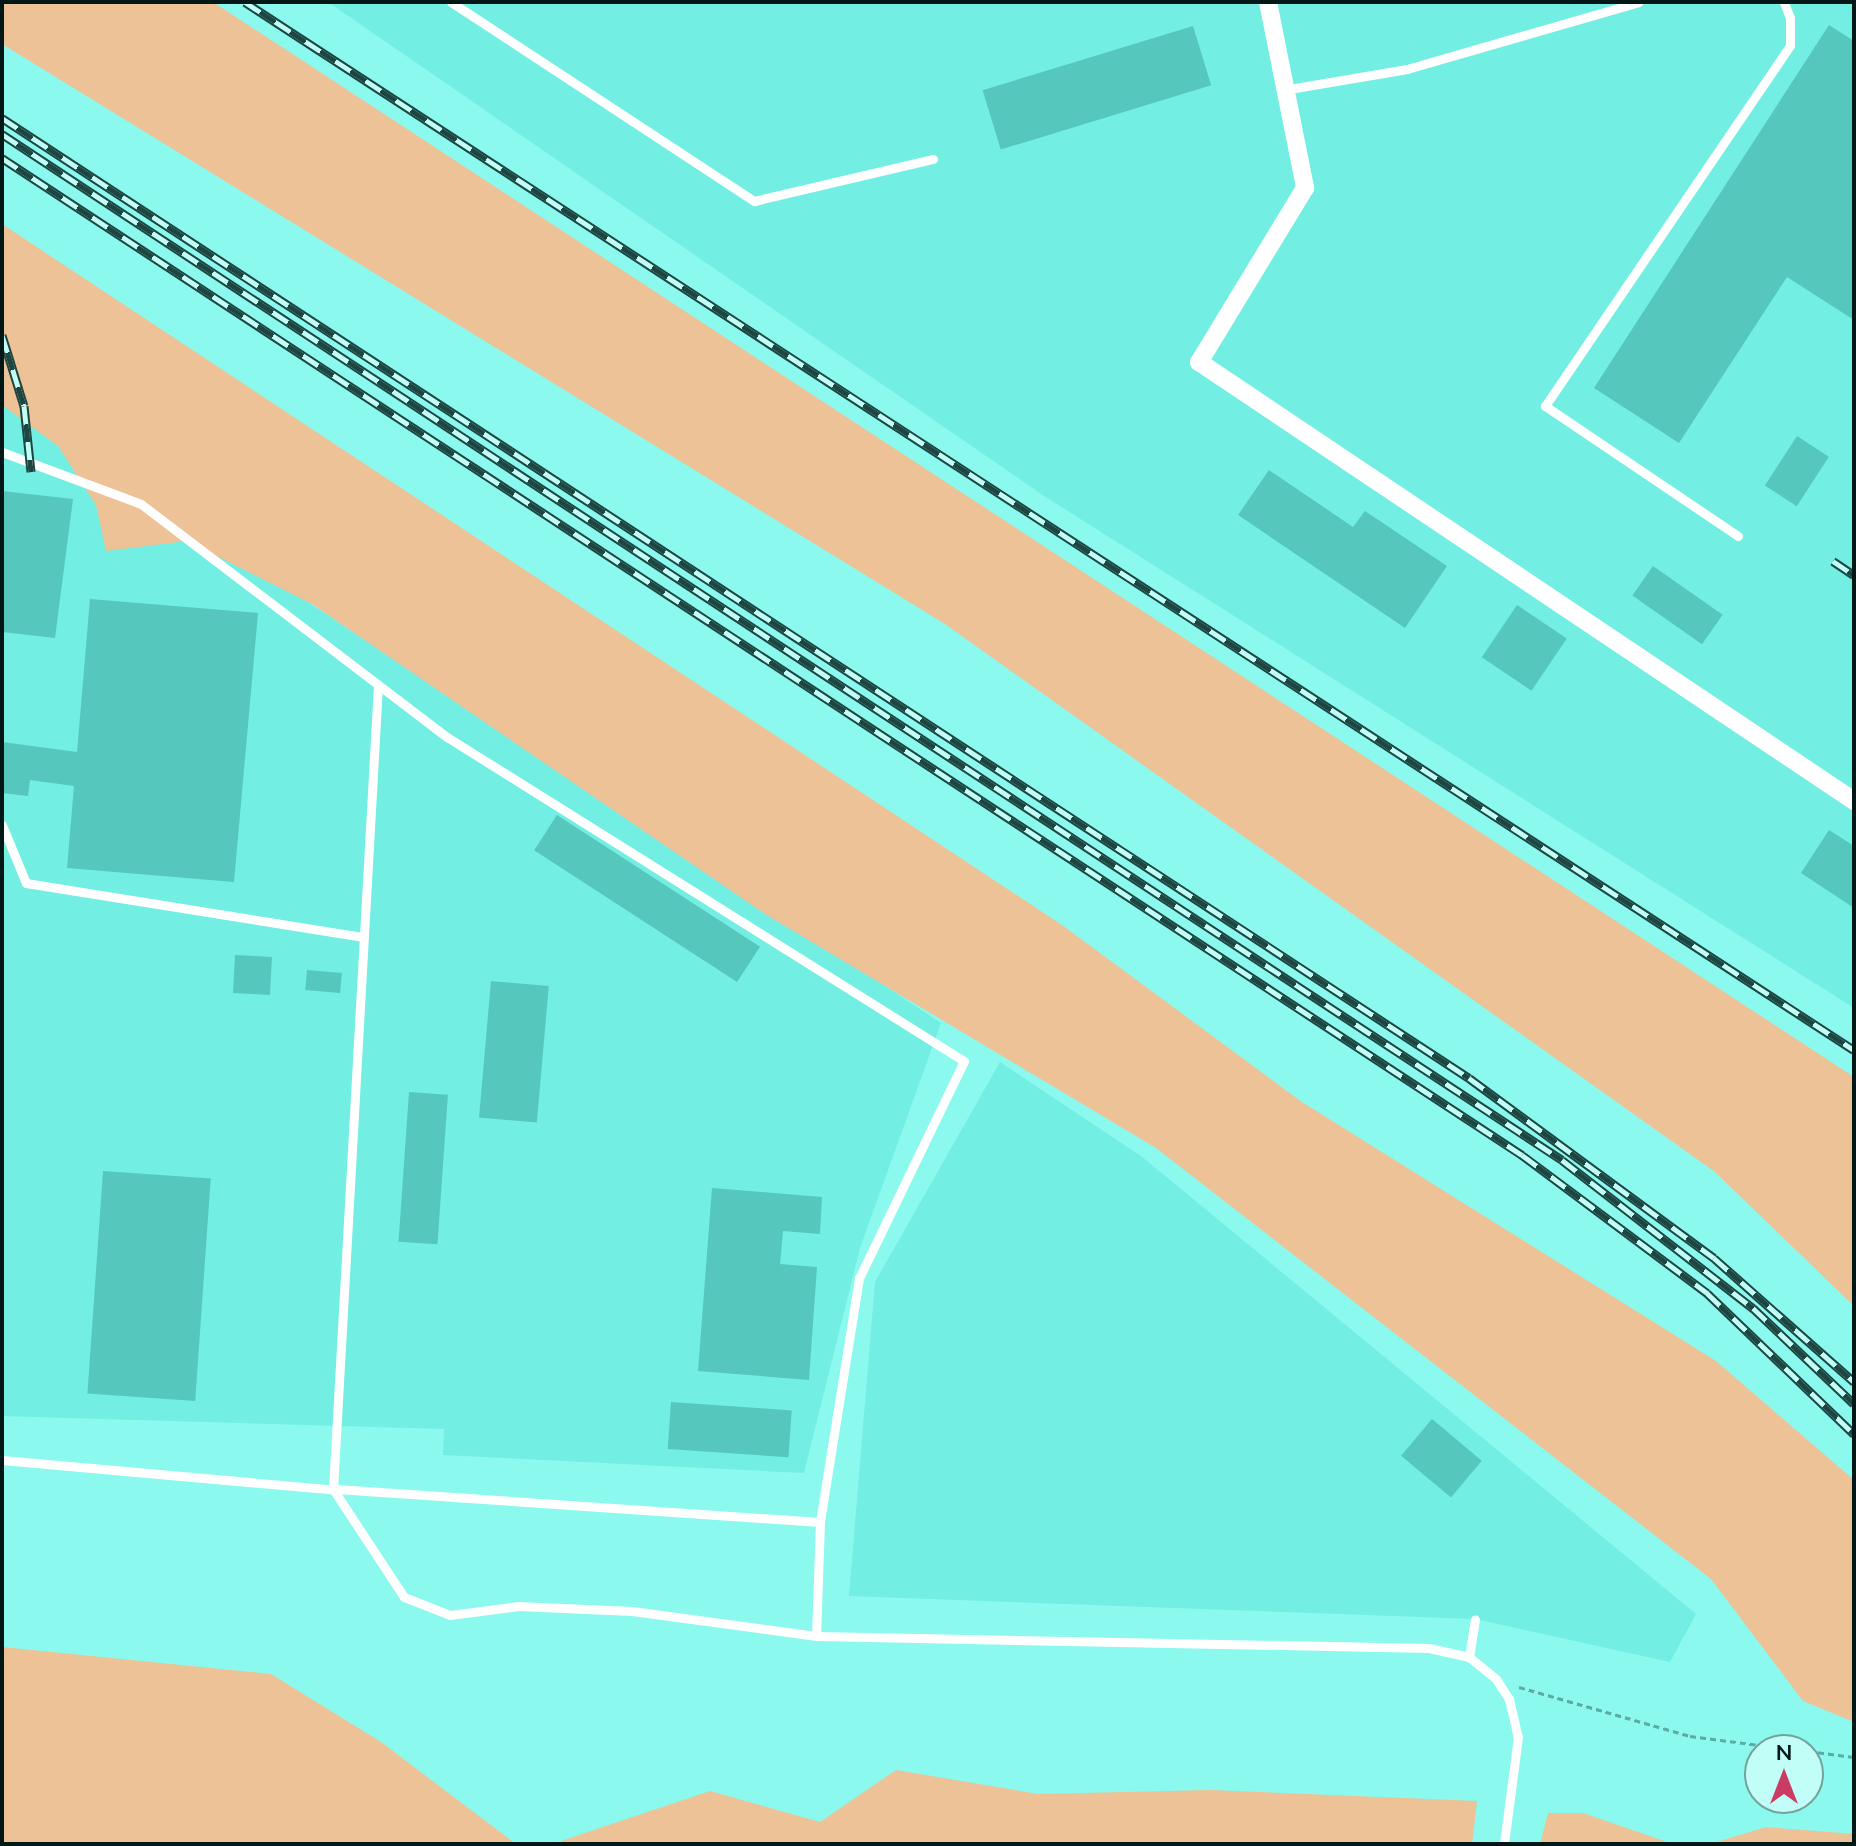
<!DOCTYPE html>
<style>
body{margin:0}
#map{position:relative;width:1856px;height:1846px;overflow:hidden;background:#8cf9ef;font-family:Mulish,sans-serif}
div>[style]{position:absolute}
.built>*{inset:0;background:#72eee3}
.green>*{inset:0;background:#edc296}
.building>*{inset:0;background:#56c7bd;transform-origin:0 0}
.path>*{height:3px;margin-top:-1.5px;transform-origin:0;background:repeating-linear-gradient(90deg,#5caba4 0 6px,transparent 0 10px)}
.lane>*{height:9px;margin:-4.5px;padding:0 4.5px;transform-origin:4.5px;border-radius:4.5px;background:#fff}
.street>*{height:18px;margin:-9px;padding:0 9px;transform-origin:9px;border-radius:9px;background:#fff}
.rail>*{height:9px;margin-top:-4.5px;transform-origin:0;background:repeating-linear-gradient(90deg,#c1fef7 0 18px,#1d4541 0 36px);box-sizing:border-box;border-block:2px solid #1d4541}
span{translate:-50% -50%;white-space:nowrap;text-align:center;line-height:1.15;-webkit-text-stroke:8px #c1fef7;paint-order:stroke}
.frame{position:absolute;inset:0;border:4px solid #011816;pointer-events:none}
.north{position:absolute;left:1744px;top:1734px;width:80px;height:80px;box-sizing:border-box;background:#c1fef7;border:2px solid #74a29d;border-radius:50%;rotate:0deg;font-size:22px;font-weight:700;line-height:32px;text-align:center;color:#011816}
.north::after{content:'';display:block;margin:auto;width:28px;height:36px;background:#cb3c65;clip-path:polygon(50% 0,100% 100%,50% 72%,0 100%)}
</style>
<div id="map">
<div class="built">
<i style="clip-path:polygon(328px 2px,1854px 2px,1854px 1008px,1044px 496px)"></i>
<i style="clip-path:polygon(2px 347px,82px 452px,941px 1023px,860px 1248px,804px 1473px,443px 1455px,444px 1429px,2px 1416px)"></i>
<i style="clip-path:polygon(1000px 1062px,1141px 1156px,1696px 1614px,1670px 1662px,1475px 1619px,849px 1596px,875px 1282px)"></i>
</div>
<div class="green">
<i style="clip-path:polygon(2px 2px,213px 2px,1854px 1077px,1854px 1306px,1715px 1172px,945px 624px,2px 44px)"></i>
<i style="clip-path:polygon(2px 224px,1062px 925px,1302px 1102px,1716px 1361px,1854px 1480px,1854px 1722px,1803px 1701px,1711px 1579px,1156px 1148px,765px 914px,312px 604px,187px 541px,106px 551px,96px 505px,58px 446px,2px 405px)"></i>
<i style="clip-path:polygon(2px 1647px,271px 1674px,381px 1742px,516px 1844px,2px 1844px)"></i>
<i style="clip-path:polygon(896px 1770px,1038px 1794px,1211px 1790px,1477px 1801px,1472px 1844px,552px 1844px,710px 1791px,820px 1822px)"></i>
<i style="clip-path:polygon(1548px 1813px,1583px 1813px,1673px 1844px,1540px 1844px)"></i>
<i style="clip-path:polygon(1766px 1827px,1854px 1834px,1854px 1844px,1710px 1844px)"></i>
</div>
<div class="building">
<i style="clip-path:polygon(1829px 25px,1854px 41px,1854px 320px,1787px 277px,1679px 443px,1594px 388px)"></i>
<i style="left:1193px;top:26px;width:62px;height:220px;rotate:73deg"></i>
<i style="left:1797px;top:436px;width:38px;height:59px;rotate:33deg"></i>
<i style="clip-path:polygon(1269px 470px,1353px 527px,1365px 511px,1447px 566px,1405px 628px,1238px 515px)"></i>
<i style="clip-path:polygon(2px 491px,73px 499px,55px 638px,2px 632px)"></i>
<i style="left:1653px;top:566px;width:85px;height:36px;rotate:35deg"></i>
<i style="clip-path:polygon(90px 599px,258px 613px,234px 882px,67px 868px,74px 786px,30px 780px,28px 796px,2px 793px,2px 742px,77px 752px)"></i>
<i style="left:1517px;top:605px;width:60px;height:63px;rotate:34deg"></i>
<i style="left:557px;top:815px;width:242px;height:42px;rotate:33deg"></i>
<i style="clip-path:polygon(1829px 830px,1854px 846px,1854px 908px,1801px 873px)"></i>
<i style="left:235px;top:955px;width:37px;height:38px;rotate:3deg"></i>
<i style="left:307px;top:970px;width:35px;height:20px;rotate:5deg"></i>
<i style="left:491px;top:981px;width:58px;height:137px;rotate:5deg"></i>
<i style="left:409px;top:1092px;width:39px;height:150px;rotate:4deg"></i>
<i style="left:103px;top:1171px;width:108px;height:223px;rotate:4deg"></i>
<i style="clip-path:polygon(712px 1188px,822px 1197px,820px 1234px,783px 1231px,780px 1264px,817px 1267px,809px 1380px,698px 1371px)"></i>
<i style="left:671px;top:1402px;width:121px;height:47px;rotate:4deg"></i>
<i style="left:1432px;top:1419px;width:65px;height:48px;rotate:40deg"></i>
</div>
<div class="path">
<i style="left:1519px;top:1687px;width:178px;rotate:16deg"></i>
<i style="left:1690px;top:1736px;width:109px;rotate:7.4deg"></i>
<i style="left:1808px;top:1751px;width:46px;rotate:7.4deg"></i>
</div>
<div class="lane">
<i style="left:451px;top:2px;width:363px;rotate:33.3deg"></i>
<i style="left:754px;top:201px;width:184px;rotate:-13.2deg"></i>
<i style="left:1289px;top:89px;width:120px;rotate:-9.6deg"></i>
<i style="left:1407px;top:69px;width:241px;rotate:-16.1deg"></i>
<i style="left:2px;top:452px;width:148px;rotate:20.5deg"></i>
<i style="left:141px;top:504px;width:385px;rotate:37.3deg"></i>
<i style="left:447px;top:737px;width:610px;rotate:32.08deg"></i>
<i style="left:964px;top:1061px;width:241px;rotate:115.8deg"></i>
<i style="left:859px;top:1278px;width:247px;rotate:99.1deg"></i>
<i style="left:820px;top:1522px;width:488px;rotate:-176.1deg"></i>
<i style="left:1738px;top:536px;width:233px;rotate:-146deg"></i>
<i style="left:1545px;top:406px;width:436px;rotate:-55.8deg"></i>
<i style="left:1790px;top:45px;width:27px;rotate:-90deg"></i>
<i style="left:1790px;top:18px;width:17px;rotate:-111deg"></i>
<i style="left:378px;top:685px;width:805px;rotate:93.2deg"></i>
<i style="left:333px;top:1489px;width:129px;rotate:56.7deg"></i>
<i style="left:404px;top:1597px;width:49px;rotate:21.4deg"></i>
<i style="left:450px;top:1615px;width:69px;rotate:-7.5deg"></i>
<i style="left:518px;top:1606px;width:114px;rotate:2.5deg"></i>
<i style="left:632px;top:1611px;width:186px;rotate:7.7deg"></i>
<i style="left:2px;top:825px;width:63px;rotate:67.5deg"></i>
<i style="left:26px;top:883px;width:342px;rotate:9.1deg"></i>
<i style="left:2px;top:1460px;width:336px;rotate:5.1deg"></i>
<i style="left:820px;top:1522px;width:114px;rotate:92deg"></i>
<i style="left:816px;top:1636px;width:613px;rotate:1.12deg"></i>
<i style="left:1429px;top:1648px;width:41px;rotate:12.7deg"></i>
<i style="left:1469px;top:1657px;width:35px;rotate:39deg"></i>
<i style="left:1496px;top:1679px;width:24px;rotate:57deg"></i>
<i style="left:1509px;top:1699px;width:39px;rotate:77deg"></i>
<i style="left:1518px;top:1737px;width:108px;rotate:97.5deg"></i>
<i style="left:1469px;top:1657px;width:38px;rotate:-81deg"></i>
</div>
<div class="street">
<i style="left:1268px;top:2px;width:190px;rotate:78.7deg"></i>
<i style="left:1305px;top:188px;width:204px;rotate:121.3deg"></i>
<i style="left:1199px;top:362px;width:789px;rotate:33.83deg"></i>
</div>
<div class="rail">
<i style="left:245px;top:2px;width:1920px;rotate:33.08deg"></i>
<i style="left:2px;top:118px;width:1753px;rotate:33.2deg"></i>
<i style="left:1469px;top:1078px;width:304px;rotate:36.3deg"></i>
<i style="left:1714px;top:1258px;width:187px;rotate:41.5deg"></i>
<i style="left:2px;top:134px;width:1867px;rotate:33.33deg"></i>
<i style="left:1562px;top:1160px;width:242px;rotate:37.8deg"></i>
<i style="left:1753px;top:1308px;width:139px;rotate:43.5deg"></i>
<i style="left:2px;top:158px;width:1818px;rotate:33.26deg"></i>
<i style="left:1522px;top:1155px;width:231px;rotate:36.7deg"></i>
<i style="left:1707px;top:1293px;width:204px;rotate:43.8deg"></i>
<i style="left:2px;top:335px;width:74px;rotate:72.8deg"></i>
<i style="left:24px;top:406px;width:66px;rotate:83.9deg"></i>
<i style="left:1833px;top:561px;width:25px;rotate:34deg"></i>
</div>
<div class="frame"></div>
<div class="north">N</div>
</div>
